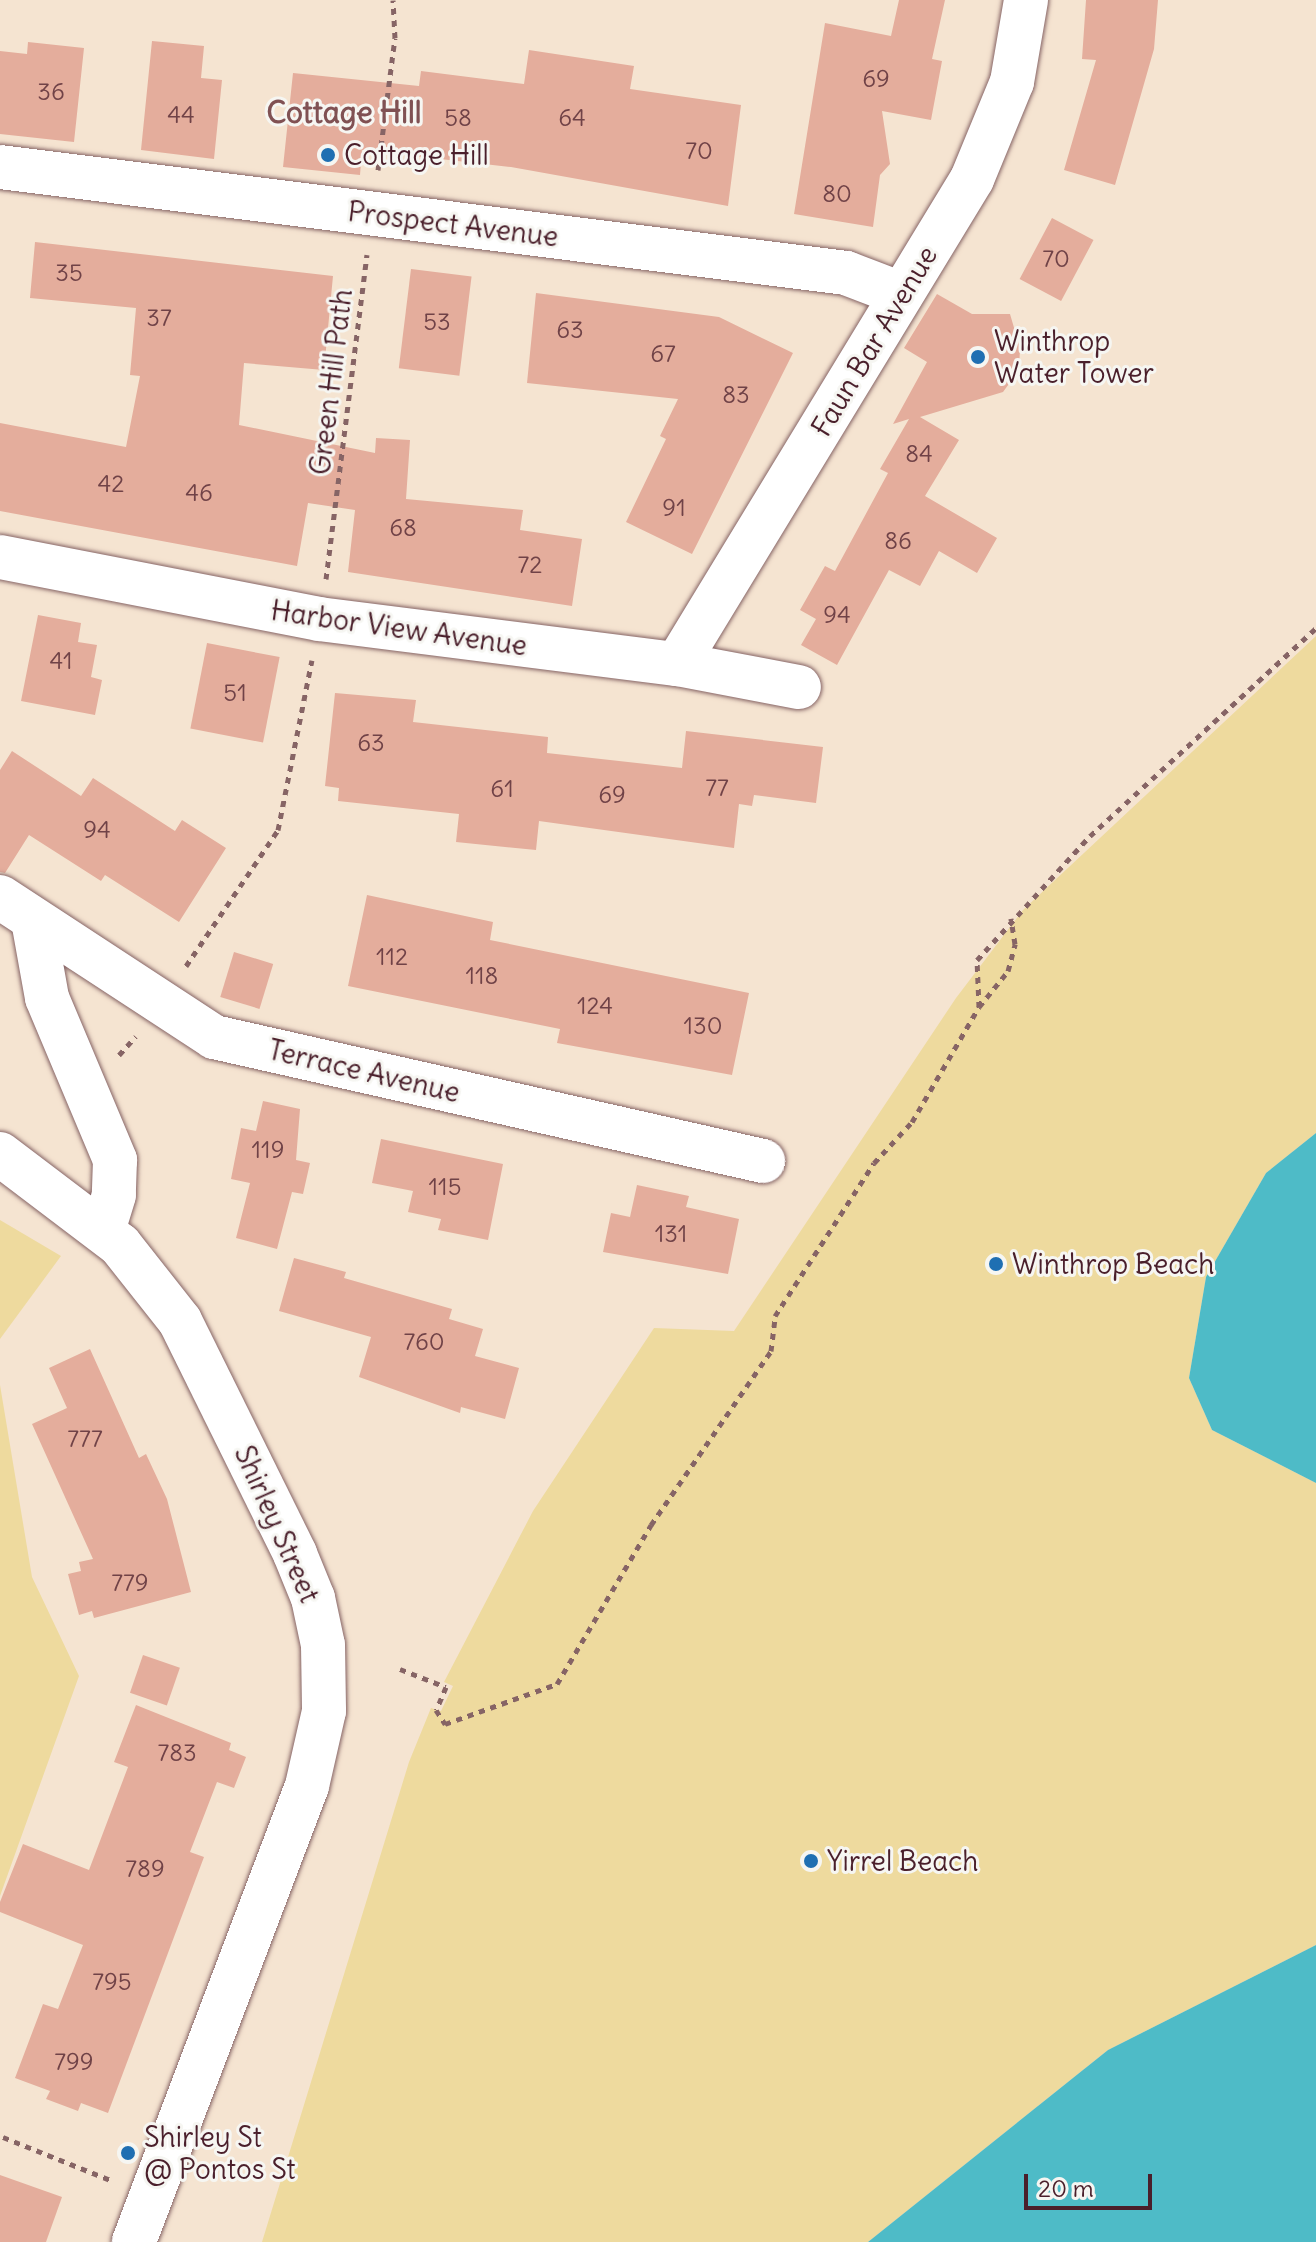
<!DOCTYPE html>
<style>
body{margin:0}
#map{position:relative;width:1316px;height:2242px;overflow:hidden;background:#f5e4d1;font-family:Delius,sans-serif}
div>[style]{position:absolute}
.sand>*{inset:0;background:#eeda9e}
.water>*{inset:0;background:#4ebbc7}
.building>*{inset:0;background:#e4ad9c;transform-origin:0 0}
.path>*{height:5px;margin-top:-2.5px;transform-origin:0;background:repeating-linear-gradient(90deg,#866465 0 6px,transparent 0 12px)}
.roads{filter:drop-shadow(0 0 2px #866465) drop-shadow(0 0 2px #866465)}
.minor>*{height:44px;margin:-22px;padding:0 22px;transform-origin:22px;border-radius:22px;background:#fff}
.major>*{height:44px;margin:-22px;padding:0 22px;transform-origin:22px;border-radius:22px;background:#fff}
.dots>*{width:22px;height:22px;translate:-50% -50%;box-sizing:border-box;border:4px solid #f6f6f2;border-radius:50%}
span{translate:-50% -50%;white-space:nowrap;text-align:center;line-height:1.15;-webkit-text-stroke:6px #f6f6f2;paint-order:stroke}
.number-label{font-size:24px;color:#704247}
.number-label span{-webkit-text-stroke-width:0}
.poi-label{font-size:28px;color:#4a1f2b}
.left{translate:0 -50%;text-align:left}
.street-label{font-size:28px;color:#4a1f2b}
.neighbourhood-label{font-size:30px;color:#805153;font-weight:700}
.scale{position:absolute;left:1024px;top:2174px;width:128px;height:36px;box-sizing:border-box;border:4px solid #4a1f2b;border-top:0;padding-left:10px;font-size:24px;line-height:28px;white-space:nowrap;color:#4a1f2b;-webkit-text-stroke:6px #f6f6f2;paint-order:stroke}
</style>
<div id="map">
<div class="sand">
<i style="clip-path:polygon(1316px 636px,1316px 1133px,1266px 1173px,1206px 1277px,1189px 1378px,1212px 1430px,1316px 1483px,1316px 1945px,1108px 2050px,868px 2242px,262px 2242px,409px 1762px,431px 1708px,441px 1711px,453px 1686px,444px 1682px,533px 1511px,654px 1328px,734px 1331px,956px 998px,1023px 910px)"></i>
<i style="clip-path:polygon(0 1220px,61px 1256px,0 1339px)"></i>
<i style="clip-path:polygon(0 1385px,32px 1577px,79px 1676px,0 1896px)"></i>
</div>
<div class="water">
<i style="clip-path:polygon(1316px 1133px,1316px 1483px,1212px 1430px,1189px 1378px,1206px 1277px,1266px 1173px)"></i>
<i style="clip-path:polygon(1316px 1945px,1316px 2242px,868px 2242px,1108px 2050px)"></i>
</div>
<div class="building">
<i style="clip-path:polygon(899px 0,945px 0,932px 59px,942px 61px,931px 120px,882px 111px,890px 164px,880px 175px,873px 227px,794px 214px,825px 23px,891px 36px)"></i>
<i style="clip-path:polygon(1086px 0,1158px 0,1154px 49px,1115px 185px,1064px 170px,1096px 60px,1082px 59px)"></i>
<i style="clip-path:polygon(152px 41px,204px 46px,201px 78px,222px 80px,214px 159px,141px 150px)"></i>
<i style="clip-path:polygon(28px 42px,84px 48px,74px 142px,0 134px,0 51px,27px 54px)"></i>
<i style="clip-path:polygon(529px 50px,634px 66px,630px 89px,741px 105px,728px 206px,511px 167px,362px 150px,360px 175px,283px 167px,293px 73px,419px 86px,421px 71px,524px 84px)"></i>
<i style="left:1052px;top:218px;width:47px;height:69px;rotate:28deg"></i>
<i style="clip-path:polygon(35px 242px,333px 276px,324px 370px,244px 363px,239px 425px,375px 453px,376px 438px,410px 440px,406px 499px,523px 510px,520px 530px,582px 539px,572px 606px,348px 572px,355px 510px,308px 503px,297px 566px,0 511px,0 423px,126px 447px,140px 376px,130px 375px,136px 308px,30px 298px)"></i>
<i style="left:411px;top:269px;width:61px;height:100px;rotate:7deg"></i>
<i style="clip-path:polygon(536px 293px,719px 317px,793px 353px,692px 554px,626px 522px,666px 439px,660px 436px,678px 399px,527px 383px)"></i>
<i style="clip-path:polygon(937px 294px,972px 314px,1010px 314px,1020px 348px,1019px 370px,1003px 392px,920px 417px,959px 440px,925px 496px,997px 538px,977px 573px,939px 551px,920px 586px,889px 570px,837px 665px,801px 645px,816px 619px,800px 610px,825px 566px,835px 571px,888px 473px,880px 469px,909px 419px,893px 424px,927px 362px,904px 348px)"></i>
<i style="clip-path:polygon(38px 615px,81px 623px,78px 642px,97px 645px,91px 677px,102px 680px,95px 715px,21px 701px)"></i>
<i style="left:207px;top:643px;width:74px;height:87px;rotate:11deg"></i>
<i style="clip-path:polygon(335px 693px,416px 700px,413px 722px,548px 737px,547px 753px,682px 768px,686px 731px,823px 747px,816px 803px,754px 795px,752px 806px,739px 804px,734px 848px,539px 821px,536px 850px,456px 842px,459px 814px,338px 801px,339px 788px,325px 786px)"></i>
<i style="clip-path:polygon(12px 751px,81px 796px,93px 778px,175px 831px,182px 820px,226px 848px,179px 922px,105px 875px,101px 881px,29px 835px,5px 873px,0 872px,0 770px)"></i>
<i style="clip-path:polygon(367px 895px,493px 922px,490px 940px,749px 993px,732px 1075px,557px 1043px,560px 1029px,348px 986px)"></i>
<i style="left:234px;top:952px;width:41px;height:47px;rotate:17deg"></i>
<i style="clip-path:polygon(263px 1101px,300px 1109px,296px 1160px,310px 1163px,303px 1194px,292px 1192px,277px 1249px,236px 1238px,250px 1183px,231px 1179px,241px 1128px,256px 1131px)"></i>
<i style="clip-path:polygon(381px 1139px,503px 1164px,488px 1240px,438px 1230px,441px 1219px,408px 1212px,413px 1191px,372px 1183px)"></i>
<i style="clip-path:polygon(637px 1185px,689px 1196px,686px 1207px,739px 1219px,728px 1274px,603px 1252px,611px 1213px,630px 1217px)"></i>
<i style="clip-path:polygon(294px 1258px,346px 1272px,344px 1278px,452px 1309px,449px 1319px,483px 1329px,475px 1356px,519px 1368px,505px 1419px,461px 1407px,460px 1413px,359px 1377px,371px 1337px,279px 1311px)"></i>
<i style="clip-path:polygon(90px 1349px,139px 1458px,146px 1454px,167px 1499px,191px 1592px,94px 1618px,92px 1611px,79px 1615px,68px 1574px,81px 1571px,79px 1562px,93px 1559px,32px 1424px,67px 1408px,49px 1368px)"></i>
<i style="left:143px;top:1655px;width:39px;height:40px;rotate:19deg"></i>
<i style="clip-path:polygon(136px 1705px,231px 1743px,229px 1750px,246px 1757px,234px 1788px,217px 1782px,190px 1852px,204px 1857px,108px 2113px,81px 2103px,78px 2111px,46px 2099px,50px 2091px,15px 2078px,43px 2004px,58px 2009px,83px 1945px,0 1912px,0 1902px,23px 1844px,89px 1870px,128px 1767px,114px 1762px)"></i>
<i style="clip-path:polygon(0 2175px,62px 2197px,46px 2242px,0 2242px)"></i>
</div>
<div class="path">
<i style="left:378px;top:170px;width:133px;rotate:-82.7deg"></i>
<i style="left:395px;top:38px;width:38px;rotate:-93deg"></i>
<i style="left:326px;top:579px;width:327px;rotate:-82.8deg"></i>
<i style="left:186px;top:966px;width:164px;rotate:-55.9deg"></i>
<i style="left:278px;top:830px;width:173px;rotate:-78.7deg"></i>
<i style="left:979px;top:1007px;width:46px;rotate:-51.1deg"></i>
<i style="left:1008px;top:971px;width:28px;rotate:-75deg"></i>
<i style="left:1015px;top:944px;width:26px;rotate:-99deg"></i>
<i style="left:119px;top:1055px;width:25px;rotate:-48deg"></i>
<i style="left:400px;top:1669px;width:49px;rotate:21.4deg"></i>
<i style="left:446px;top:1687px;width:25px;rotate:113deg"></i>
<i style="left:436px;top:1710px;width:17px;rotate:57deg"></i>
<i style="left:445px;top:1724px;width:119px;rotate:-19.7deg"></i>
<i style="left:557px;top:1684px;width:185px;rotate:-59.4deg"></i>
<i style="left:651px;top:1525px;width:211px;rotate:-55.4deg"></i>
<i style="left:771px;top:1351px;width:35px;rotate:-83deg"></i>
<i style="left:775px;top:1316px;width:182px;rotate:-57.1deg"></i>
<i style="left:874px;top:1163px;width:56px;rotate:-47.2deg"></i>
<i style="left:912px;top:1122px;width:133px;rotate:-59.8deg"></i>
<i style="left:979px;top:1007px;width:47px;rotate:-92.4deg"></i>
<i style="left:977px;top:960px;width:168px;rotate:-47.7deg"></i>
<i style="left:1090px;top:836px;width:307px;rotate:-42.6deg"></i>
<i style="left:3px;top:2137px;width:118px;rotate:21.8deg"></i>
</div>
<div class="roads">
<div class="minor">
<i style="left:0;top:167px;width:853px;rotate:7.14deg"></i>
<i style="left:846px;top:273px;width:59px;rotate:20.9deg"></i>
<i style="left:0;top:557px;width:325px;rotate:11deg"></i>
<i style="left:319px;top:619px;width:361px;rotate:7.2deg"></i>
<i style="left:677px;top:664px;width:124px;rotate:10.7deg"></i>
<i style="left:677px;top:664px;width:568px;rotate:-58.69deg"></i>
<i style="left:972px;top:179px;width:105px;rotate:-67.6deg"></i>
<i style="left:1012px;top:82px;width:83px;rotate:-80.3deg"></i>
<i style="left:0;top:897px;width:256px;rotate:33.2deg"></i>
<i style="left:214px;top:1037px;width:563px;rotate:12.73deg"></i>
<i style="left:33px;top:920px;width:79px;rotate:79.8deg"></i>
<i style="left:47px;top:998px;width:176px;rotate:67.2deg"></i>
<i style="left:115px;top:1160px;width:35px;rotate:92deg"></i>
<i style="left:114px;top:1195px;width:37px;rotate:107deg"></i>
</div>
<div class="major">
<i style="left:0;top:1154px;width:151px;rotate:37.2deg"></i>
<i style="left:120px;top:1245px;width:97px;rotate:51.7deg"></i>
<i style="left:180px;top:1321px;width:260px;rotate:63.7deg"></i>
<i style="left:295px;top:1554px;width:48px;rotate:67.8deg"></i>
<i style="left:313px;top:1598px;width:48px;rotate:78deg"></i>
<i style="left:323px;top:1645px;width:66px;rotate:89.1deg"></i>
<i style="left:324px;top:1711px;width:77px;rotate:102.8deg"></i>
<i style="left:307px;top:1786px;width:488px;rotate:110.8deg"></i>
</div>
</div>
<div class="dots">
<i style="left:328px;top:155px;background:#1f6fb2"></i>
<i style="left:978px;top:357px;background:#1f6fb2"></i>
<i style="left:996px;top:1264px;background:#1f6fb2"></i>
<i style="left:811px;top:1861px;background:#1f6fb2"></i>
<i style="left:128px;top:2153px;background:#1f6fb2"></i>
</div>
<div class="number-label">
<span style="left:876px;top:79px">69</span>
<span style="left:51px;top:92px">36</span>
<span style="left:181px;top:115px">44</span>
<span style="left:458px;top:118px">58</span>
<span style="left:572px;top:118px">64</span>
<span style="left:699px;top:151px">70</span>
<span style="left:837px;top:194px">80</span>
<span style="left:1056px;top:259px">70</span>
<span style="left:69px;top:273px">35</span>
<span style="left:159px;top:318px">37</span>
<span style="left:437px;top:322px">53</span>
<span style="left:570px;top:330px">63</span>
<span style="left:663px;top:354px">67</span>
<span style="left:736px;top:395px">83</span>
<span style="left:919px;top:454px">84</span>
<span style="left:111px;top:484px">42</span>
<span style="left:199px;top:493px">46</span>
<span style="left:674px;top:508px">91</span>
<span style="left:403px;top:528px">68</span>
<span style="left:898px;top:541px">86</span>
<span style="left:530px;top:565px">72</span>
<span style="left:837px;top:615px">94</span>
<span style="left:61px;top:661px">41</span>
<span style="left:235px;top:693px">51</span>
<span style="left:371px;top:743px">63</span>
<span style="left:717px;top:788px">77</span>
<span style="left:502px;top:789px">61</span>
<span style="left:612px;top:795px">69</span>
<span style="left:97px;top:830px">94</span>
<span style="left:392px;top:957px">112</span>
<span style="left:482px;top:976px">118</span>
<span style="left:595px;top:1006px">124</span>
<span style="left:703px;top:1026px">130</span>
<span style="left:268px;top:1150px">119</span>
<span style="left:445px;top:1187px">115</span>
<span style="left:671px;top:1234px">131</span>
<span style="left:424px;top:1342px">760</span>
<span style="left:85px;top:1439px">777</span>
<span style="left:130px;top:1583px">779</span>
<span style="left:177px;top:1753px">783</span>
<span style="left:145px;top:1869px">789</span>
<span style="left:112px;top:1982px">795</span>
<span style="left:74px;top:2062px">799</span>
</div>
<div class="poi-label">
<span class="left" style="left:344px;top:155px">Cottage Hill</span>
<span class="left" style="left:994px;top:357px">Winthrop<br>Water Tower</span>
<span class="left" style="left:1012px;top:1264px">Winthrop Beach</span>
<span class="left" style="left:827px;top:1861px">Yirrel Beach</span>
<span class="left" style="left:144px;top:2153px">Shirley St<br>@ Pontos St</span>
</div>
<div class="street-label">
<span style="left:453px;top:224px;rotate:7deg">Prospect Avenue</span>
<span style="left:874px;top:341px;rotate:-59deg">Faun Bar Avenue</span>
<span style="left:331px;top:382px;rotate:-83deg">Green Hill Path</span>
<span style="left:399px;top:628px;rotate:8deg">Harbor View Avenue</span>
<span style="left:364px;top:1071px;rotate:13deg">Terrace Avenue</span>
<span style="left:277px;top:1524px;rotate:66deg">Shirley Street</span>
</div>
<div class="neighbourhood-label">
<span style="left:344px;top:112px">Cottage Hill</span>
</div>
<div class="scale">20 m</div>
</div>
